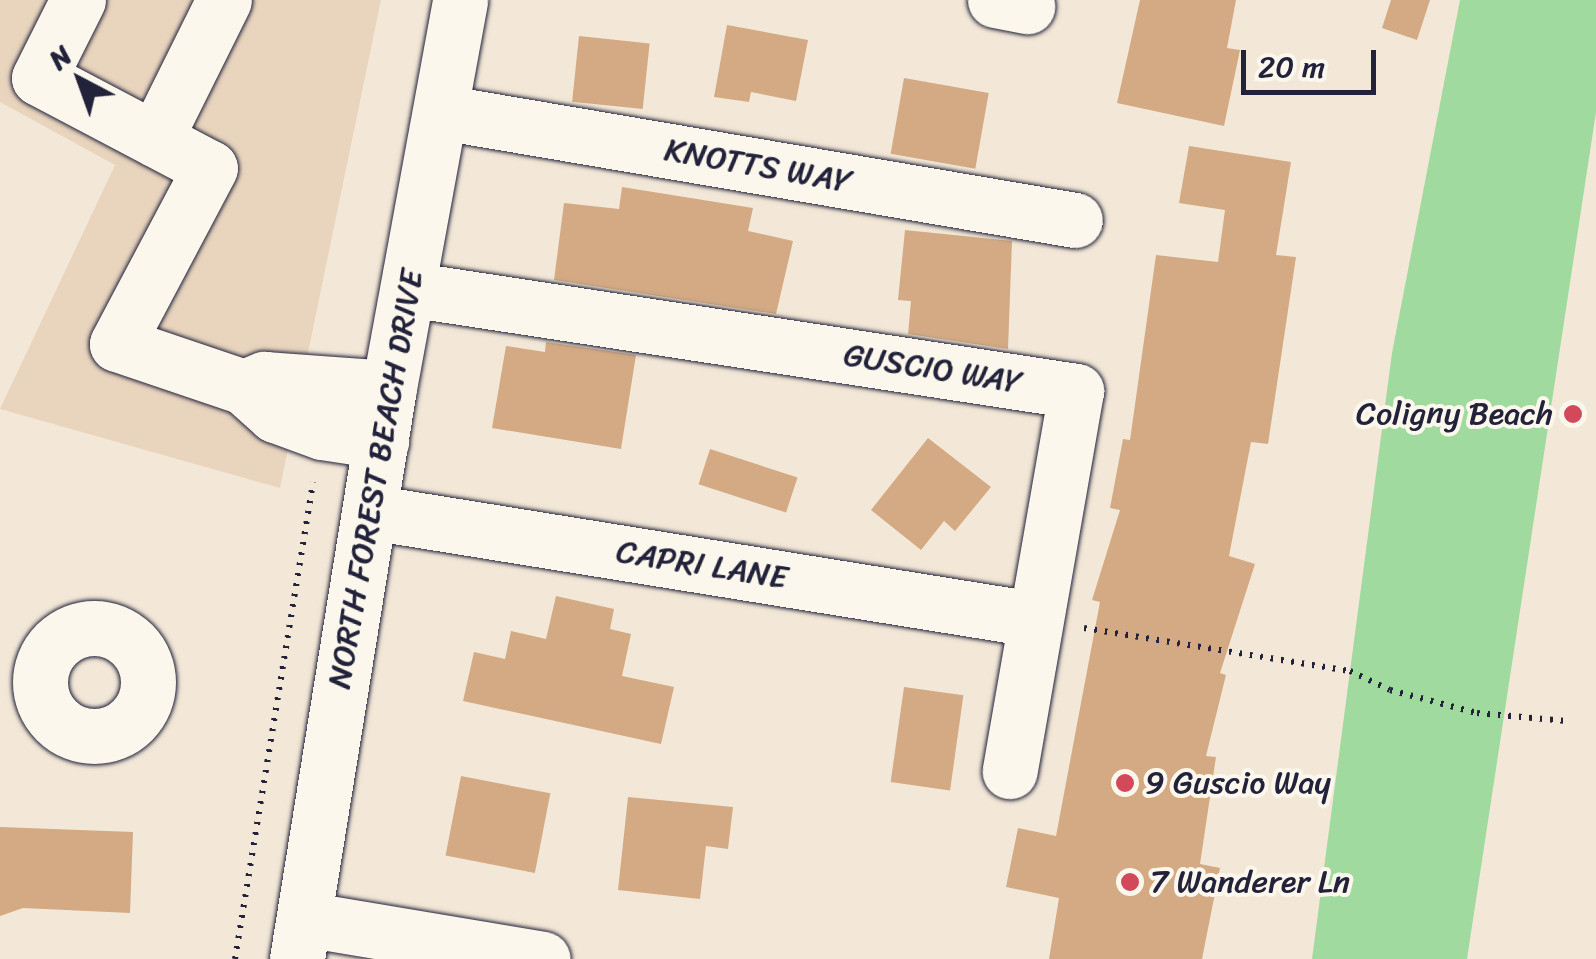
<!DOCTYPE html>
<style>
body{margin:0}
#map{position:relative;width:1596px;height:959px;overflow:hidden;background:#f3e8d7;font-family:Sriracha,sans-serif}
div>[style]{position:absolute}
.built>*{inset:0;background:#e9d5be}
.green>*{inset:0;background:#a1da9f}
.building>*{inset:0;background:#d3aa84;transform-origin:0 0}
.path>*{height:6px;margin-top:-3px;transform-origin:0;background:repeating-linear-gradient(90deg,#22223b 0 2.5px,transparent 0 10.5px)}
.roads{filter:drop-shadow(0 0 2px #22223b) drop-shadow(0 0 2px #22223b)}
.minor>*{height:55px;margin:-27.5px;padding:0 27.5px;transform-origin:27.5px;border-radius:27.5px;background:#fbf7ec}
.minor>.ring{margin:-27.5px;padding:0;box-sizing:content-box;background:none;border:55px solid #fbf7ec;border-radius:50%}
.dots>*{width:28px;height:28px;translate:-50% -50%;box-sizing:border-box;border:5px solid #fbf7ec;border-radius:50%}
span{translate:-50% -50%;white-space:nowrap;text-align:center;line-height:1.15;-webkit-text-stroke:8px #fbf7ec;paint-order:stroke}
.street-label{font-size:32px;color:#22223b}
.poi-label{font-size:32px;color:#22223b}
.right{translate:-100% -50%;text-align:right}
.left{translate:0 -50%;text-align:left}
.north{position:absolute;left:30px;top:30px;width:100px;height:100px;-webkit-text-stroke:8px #fbf7ec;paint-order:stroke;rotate:319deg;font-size:28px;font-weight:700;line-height:40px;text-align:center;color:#22223b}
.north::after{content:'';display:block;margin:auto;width:35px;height:45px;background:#22223b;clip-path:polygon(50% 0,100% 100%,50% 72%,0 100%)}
.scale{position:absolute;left:1241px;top:50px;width:135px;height:45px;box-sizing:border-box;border:5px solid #22223b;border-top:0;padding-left:12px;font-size:30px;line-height:35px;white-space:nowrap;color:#22223b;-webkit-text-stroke:8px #fbf7ec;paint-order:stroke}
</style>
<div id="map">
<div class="built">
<i style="clip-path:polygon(0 0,381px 0,280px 488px,0 409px,115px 165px,0 102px)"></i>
</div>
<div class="green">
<i style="clip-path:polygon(1460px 0,1596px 0,1596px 112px,1467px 959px,1312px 959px,1392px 353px)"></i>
</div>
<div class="building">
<i style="clip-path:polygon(1140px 0,1236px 0,1227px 48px,1240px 50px,1224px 126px,1117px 103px)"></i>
<i style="clip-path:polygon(1391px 0,1430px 0,1417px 40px,1382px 28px)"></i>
<i style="clip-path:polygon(727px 25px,808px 40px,796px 101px,751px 92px,749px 102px,714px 97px)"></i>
<i style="left:579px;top:36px;width:71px;height:66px;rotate:6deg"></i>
<i style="left:904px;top:78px;width:86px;height:77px;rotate:10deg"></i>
<i style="clip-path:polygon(1189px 146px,1291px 162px,1276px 255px,1296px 257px,1268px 444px,1251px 442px,1229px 556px,1255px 564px,1220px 673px,1226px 675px,1206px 756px,1216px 757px,1200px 864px,1220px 868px,1202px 959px,1049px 959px,1059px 898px,1006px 887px,1018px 828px,1056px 836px,1100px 602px,1092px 600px,1120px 510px,1110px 508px,1123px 439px,1130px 440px,1156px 255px,1218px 262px,1225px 210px,1179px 203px)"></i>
<i style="clip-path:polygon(622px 187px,753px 208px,748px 231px,793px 241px,776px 314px,554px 280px,564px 203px,619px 209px)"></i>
<i style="clip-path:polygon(905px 230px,1012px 241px,1008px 349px,908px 334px,911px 301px,898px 300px)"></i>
<i style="clip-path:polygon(546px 342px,636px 355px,621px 449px,492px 428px,506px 346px,545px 352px)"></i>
<i style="clip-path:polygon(928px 438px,991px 487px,955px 531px,944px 521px,921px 550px,871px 510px)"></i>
<i style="left:710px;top:449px;width:92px;height:37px;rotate:18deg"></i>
<i style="clip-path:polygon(556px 596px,614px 609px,610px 629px,631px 634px,622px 676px,674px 687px,661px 744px,463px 701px,474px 652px,505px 659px,511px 631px,546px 639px)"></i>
<i style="left:904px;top:687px;width:60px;height:96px;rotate:8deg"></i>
<i style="left:461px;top:776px;width:91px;height:81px;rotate:11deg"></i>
<i style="clip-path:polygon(628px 797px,733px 807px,728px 849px,706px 846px,700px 899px,618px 890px)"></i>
<i style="clip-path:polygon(0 827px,133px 832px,130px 913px,23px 908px,0 916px)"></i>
</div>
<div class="path">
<i style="left:1084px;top:628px;width:269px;rotate:9.2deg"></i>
<i style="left:1350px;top:671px;width:44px;rotate:25.4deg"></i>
<i style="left:1390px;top:690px;width:90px;rotate:14.8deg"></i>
<i style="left:1477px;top:713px;width:90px;rotate:5.1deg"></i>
<i style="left:235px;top:959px;width:483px;rotate:-80.7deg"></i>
</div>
<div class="roads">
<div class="minor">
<i style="left:78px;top:0;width:87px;rotate:116.6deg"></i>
<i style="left:39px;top:78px;width:193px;rotate:27.8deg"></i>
<i style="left:210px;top:168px;width:199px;rotate:117.9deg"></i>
<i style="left:117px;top:344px;width:134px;rotate:18.7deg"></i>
<i style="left:244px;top:387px;width:42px;rotate:42.1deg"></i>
<i style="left:275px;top:415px;width:50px;rotate:19.9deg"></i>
<i style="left:322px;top:432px;width:60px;rotate:8.7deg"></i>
<i style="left:995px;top:0;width:33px;rotate:11deg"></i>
<i style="left:441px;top:112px;width:643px;rotate:9.67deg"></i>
<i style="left:155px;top:139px;width:155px;rotate:-63.6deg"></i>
<i style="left:408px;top:289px;width:676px;rotate:8.68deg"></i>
<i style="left:1076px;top:391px;width:386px;rotate:99.9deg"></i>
<i style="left:244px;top:387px;width:22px;rotate:-22deg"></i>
<i style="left:264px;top:379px;width:125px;rotate:4.1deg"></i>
<i style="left:370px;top:512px;width:672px;rotate:9.17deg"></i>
<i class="ring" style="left:40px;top:628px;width:53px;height:53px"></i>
<i style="left:304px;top:919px;width:242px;rotate:9.5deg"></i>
<i style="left:297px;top:959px;width:578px;rotate:-80.85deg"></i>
<i style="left:389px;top:388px;width:394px;rotate:-79.6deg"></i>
</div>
</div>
<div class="dots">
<i style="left:1573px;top:414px;background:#d1495b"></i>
<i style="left:1125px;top:783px;background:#d1495b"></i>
<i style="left:1130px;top:882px;background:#d1495b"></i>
</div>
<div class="street-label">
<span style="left:758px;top:166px;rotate:10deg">KNOTTS WAY</span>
<span style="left:933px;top:369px;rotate:9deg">GUSCIO WAY</span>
<span style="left:376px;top:479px;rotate:-80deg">NORTH FOREST BEACH DRIVE</span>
<span style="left:702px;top:565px;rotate:9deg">CAPRI LANE</span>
</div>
<div class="poi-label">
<span class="right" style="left:1553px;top:414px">Coligny Beach</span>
<span class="left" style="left:1145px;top:783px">9 Guscio Way</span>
<span class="left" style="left:1150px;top:882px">7 Wanderer Ln</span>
</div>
<div class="north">N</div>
<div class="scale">20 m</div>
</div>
